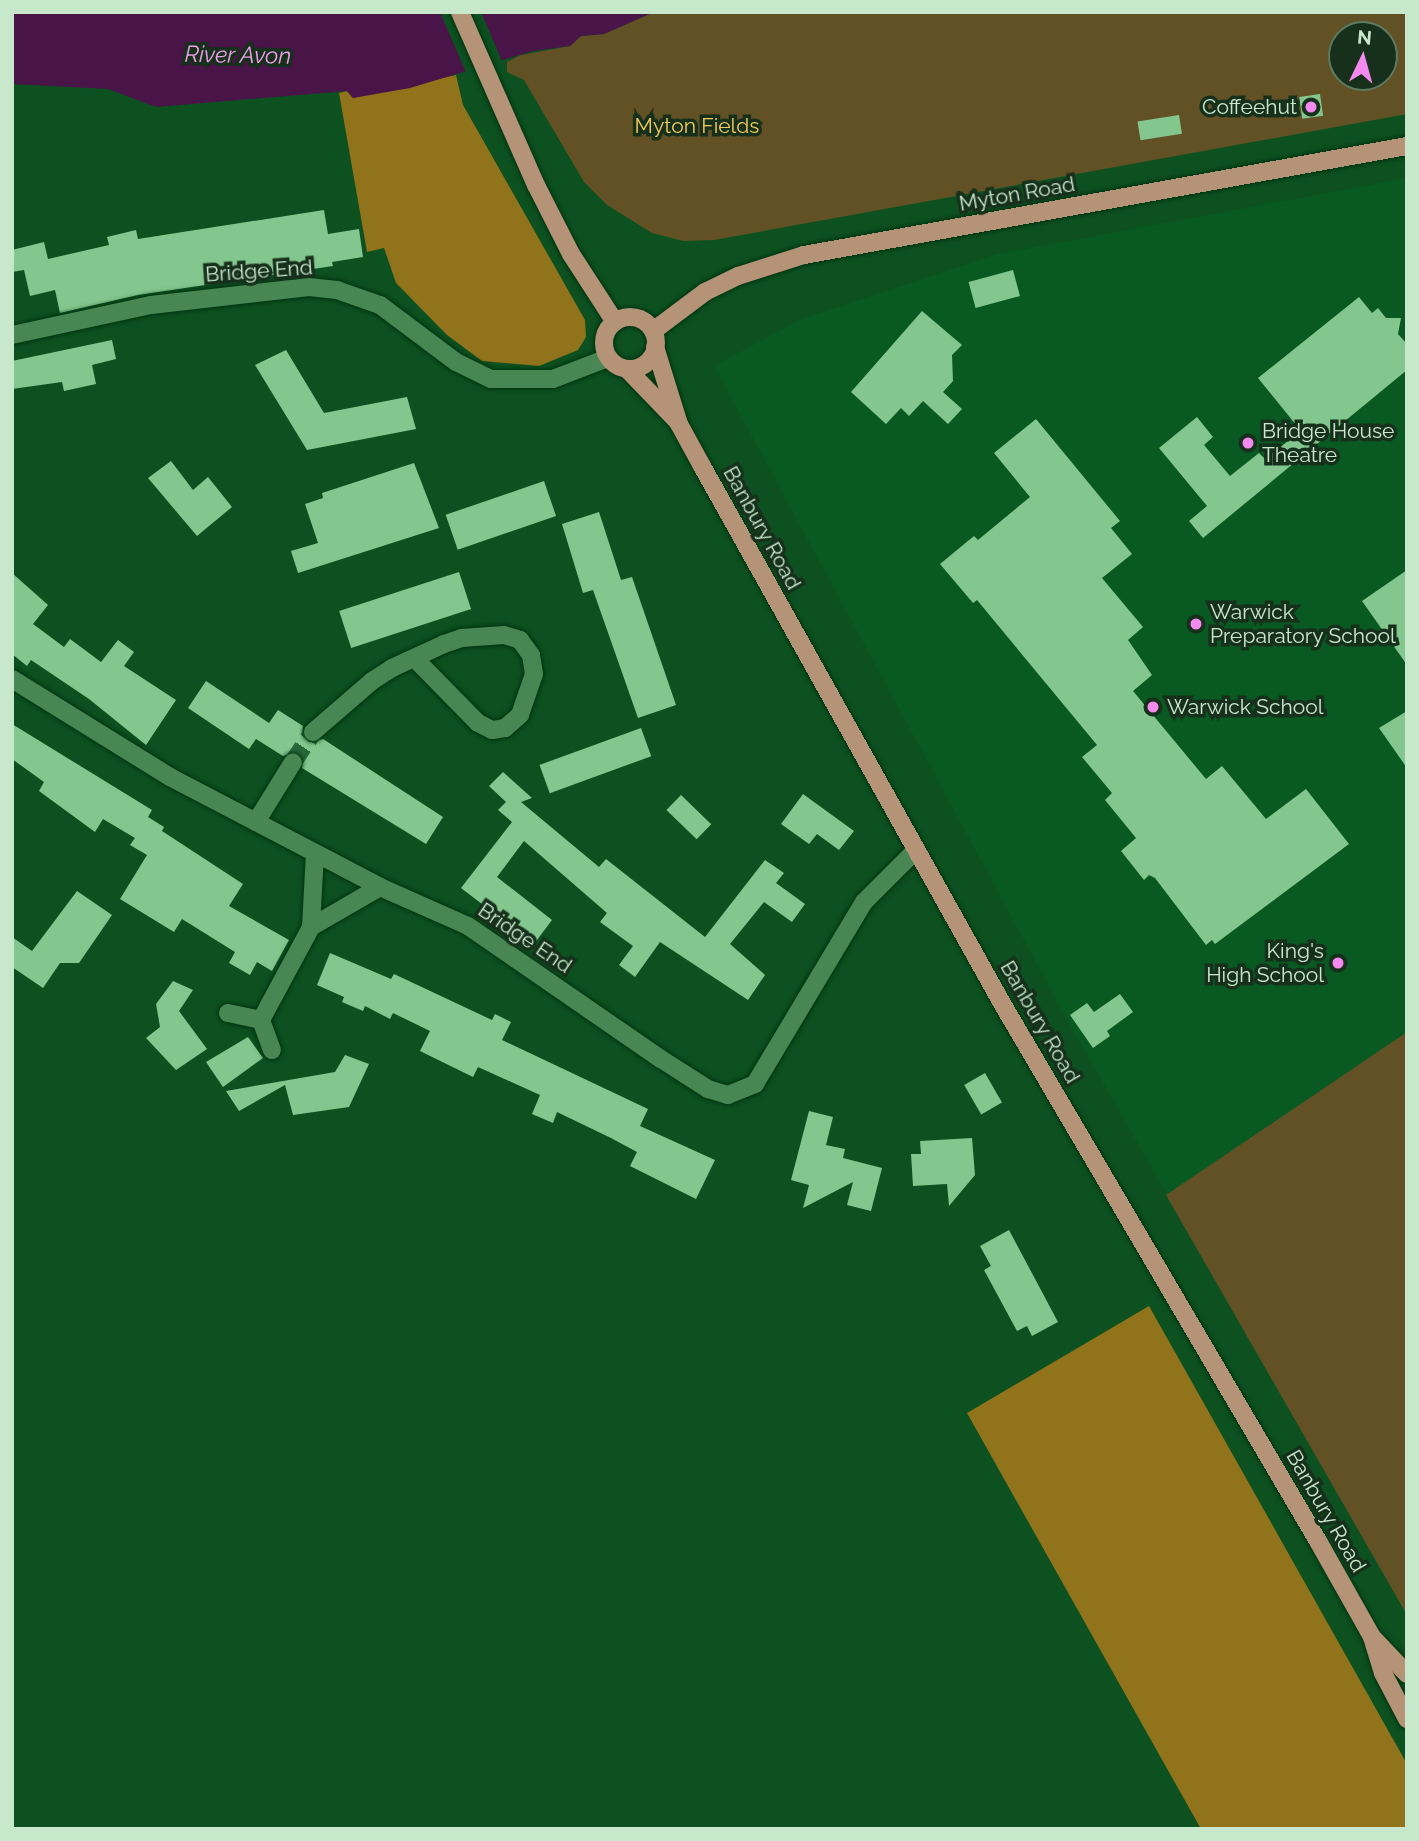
<!DOCTYPE html>
<style>
body{margin:0}
#map{position:relative;width:1419px;height:1841px;overflow:hidden;background:#0d5121;font-family:Raleway,sans-serif}
div>[style]{position:absolute}
.built>*{inset:0;background:#095923}
.green>*{inset:0;background:#625124}
.forest>*{inset:0;background:#91731b}
.water>*{inset:0;background:#491448}
.pier>*{inset:0;background:#0d5121}
.building>*{inset:0;background:#83c78e;transform-origin:0 0}
.minor-tunnel>*{height:18px;margin-top:-9px;transform-origin:0;background:repeating-linear-gradient(90deg,#29683b 0 18px,transparent 0 27px)}
.roads{filter:drop-shadow(0 0 2px #003410) drop-shadow(0 0 2px #003410)}
.minor>*{height:18px;margin:-9px;padding:0 9px;transform-origin:9px;border-radius:9px;background:#488653}
.primary>*{height:18px;margin:-9px;padding:0 9px;transform-origin:9px;border-radius:9px;background:#b59376}
.primary>.ring{margin:-9px;padding:0;box-sizing:content-box;background:none;border:18px solid #b59376;border-radius:50%}
.dots>*{width:19px;height:19px;translate:-50% -50%;box-sizing:border-box;border:4px solid #16301b;border-radius:50%}
span{translate:-50% -50%;white-space:nowrap;text-align:center;line-height:1.15;-webkit-text-stroke:7px #16301b;paint-order:stroke}
.poi-label{font-size:21px;color:#c8e8cc}
.right{translate:-100% -50%;text-align:right}
.left{translate:0 -50%;text-align:left}
.park-label{font-size:21px;color:#f3c95a}
.street-label{font-size:21px;color:#c8e8cc}
.water-label{font-size:23px;color:#ef9eeb;font-style:italic}
.frame{position:absolute;inset:0;border:14px solid #c8e8cc;pointer-events:none}
.north{position:absolute;left:1328px;top:21px;width:70px;height:70px;box-sizing:border-box;background:#16301b;border:2px solid #5d7a62;border-radius:50%;rotate:5deg;font-size:19px;font-weight:700;line-height:28px;text-align:center;color:#c8e8cc}
.north::after{content:'';display:block;margin:auto;width:24px;height:32px;background:#f489f0;clip-path:polygon(50% 0,100% 100%,50% 72%,0 100%)}
</style>
<div id="map">
<div class="built">
<i style="clip-path:polygon(1407px 178px,1407px 1615px,1065px 1016px,714px 366px,802px 319px,998px 254px)"></i>
</div>
<div class="green">
<i style="clip-path:polygon(evenodd,654px 12px,1407px 12px,1407px 114px,714px 240px,683px 241px,652px 233px,607px 205px,584px 182px,524px 80px,507px 72px,507px 62px,521px 55px,570px 46px,581px 36px,604px 34px,654px 12px,1342px 35px,1384px 35px,1384px 77px,1342px 77px,1342px 35px)"></i>
<i style="clip-path:polygon(1407px 1032px,1407px 1615px,1166px 1195px)"></i>
</div>
<div class="forest">
<i style="clip-path:polygon(456px 75px,463px 105px,585px 320px,586px 337px,578px 350px,539px 366px,482px 361px,447px 335px,396px 283px,384px 248px,367px 252px,339px 93px,347px 91px,353px 98px)"></i>
<i style="clip-path:polygon(1149px 1306px,1407px 1764px,1407px 1829px,1201px 1829px,967px 1413px)"></i>
</div>
<div class="water">
<i style="clip-path:polygon(12px 12px,654px 12px,604px 34px,581px 36px,570px 46px,533px 51px,410px 88px,353px 98px,347px 91px,156px 107px,108px 89px,12px 84px)"></i>
</div>
<div class="pier">
<i style="clip-path:polygon(440px 12px,481px 12px,504px 66px,467px 75px)"></i>
</div>
<div class="building">
<i style="left:1320px;top:94px;width:22px;height:21px;rotate:82deg"></i>
<i style="left:1179px;top:115px;width:19px;height:42px;rotate:81deg"></i>
<i style="clip-path:polygon(324px 210px,328px 234px,359px 229px,363px 257px,332px 262px,333px 266px,138px 295px,60px 313px,55px 290px,30px 296px,24px 270px,12px 272px,12px 250px,44px 242px,48px 259px,109px 245px,107px 237px,136px 230px,138px 239px)"></i>
<i style="left:1013px;top:270px;width:27px;height:46px;rotate:75deg"></i>
<i style="clip-path:polygon(1359px 297px,1372px 313px,1378px 308px,1386px 318px,1401px 318px,1398px 334px,1407px 344px,1407px 370px,1203px 538px,1189px 521px,1207px 506px,1159px 448px,1197px 417px,1213px 437px,1204px 445px,1230px 476px,1259px 453px,1265px 459px,1301px 431px,1258px 378px)"></i>
<i style="clip-path:polygon(922px 311px,962px 345px,952px 355px,953px 381px,943px 392px,962px 409px,948px 424px,923px 401px,909px 416px,901px 408px,886px 424px,851px 392px)"></i>
<i style="clip-path:polygon(112px 340px,116px 359px,92px 365px,96px 384px,64px 391px,62px 382px,12px 389px,12px 361px)"></i>
<i style="clip-path:polygon(286px 350px,324px 413px,407px 397px,416px 429px,307px 450px,255px 365px)"></i>
<i style="clip-path:polygon(1036px 419px,1120px 521px,1111px 528px,1132px 554px,1102px 578px,1143px 627px,1128px 640px,1152px 675px,1133px 691px,1206px 779px,1222px 766px,1266px 819px,1306px 789px,1349px 844px,1215px 944px,1212px 940px,1206px 945px,1155px 878px,1149px 875px,1144px 880px,1121px 851px,1136px 838px,1105px 800px,1112px 793px,1082px 757px,1097px 745px,977px 600px,973px 603px,940px 564px,974px 536px,978px 540px,1030px 497px,994px 453px)"></i>
<i style="clip-path:polygon(171px 461px,193px 490px,208px 477px,232px 507px,197px 536px,148px 478px)"></i>
<i style="clip-path:polygon(414px 463px,439px 528px,298px 573px,291px 551px,318px 543px,305px 504px,323px 498px,322px 493px)"></i>
<i style="left:544px;top:481px;width:37px;height:104px;rotate:71deg"></i>
<i style="clip-path:polygon(599px 512px,621px 580px,632px 577px,676px 705px,638px 718px,593px 590px,583px 593px,562px 524px)"></i>
<i style="clip-path:polygon(1407px 570px,1407px 665px,1362px 601px)"></i>
<i style="left:459px;top:572px;width:39px;height:126px;rotate:72deg"></i>
<i style="clip-path:polygon(12px 573px,48px 605px,33px 624px,64px 647px,70px 639px,101px 662px,118px 640px,134px 652px,124px 666px,176px 700px,146px 745px,89px 699px,31px 660px,27px 666px,12px 654px)"></i>
<i style="clip-path:polygon(206px 681px,269px 723px,278px 710px,303px 726px,302px 735px,309px 742px,323px 739px,443px 817px,426px 844px,302px 768px,303px 757px,298px 752px,283px 756px,256px 739px,249px 749px,188px 708px)"></i>
<i style="clip-path:polygon(1407px 711px,1407px 768px,1379px 728px)"></i>
<i style="clip-path:polygon(12px 724px,152px 810px,148px 817px,164px 827px,162px 831px,243px 884px,229px 906px,289px 940px,272px 971px,257px 962px,250px 975px,229px 963px,235px 952px,182px 919px,174px 932px,120px 899px,147px 855px,130px 845px,135px 838px,103px 819px,95px 832px,39px 791px,44px 782px,12px 759px)"></i>
<i style="left:641px;top:728px;width:30px;height:108px;rotate:70deg"></i>
<i style="clip-path:polygon(503px 772px,532px 798px,521px 802px,599px 867px,606px 859px,705px 937px,765px 860px,784px 873px,776px 883px,805px 904px,792px 922px,764px 902px,730px 944px,765px 975px,748px 1000px,660px 942px,635px 977px,619px 965px,633px 946px,600px 922px,607px 913px,524px 841px,497px 877px,552px 920px,534px 944px,461px 888px,512px 822px,498px 810px,506px 802px,489px 786px)"></i>
<i style="clip-path:polygon(803px 794px,854px 831px,839px 850px,817px 834px,809px 844px,781px 824px)"></i>
<i style="left:681px;top:795px;width:42px;height:21px;rotate:44deg"></i>
<i style="clip-path:polygon(77px 891px,112px 915px,79px 963px,60px 963px,43px 988px,12px 967px,12px 937px,32px 951px)"></i>
<i style="clip-path:polygon(330px 953px,391px 979px,394px 974px,492px 1020px,495px 1014px,511px 1022px,502px 1040px,648px 1109px,640px 1126px,715px 1160px,696px 1199px,630px 1166px,637px 1152px,611px 1138px,557px 1112px,553px 1123px,532px 1114px,540px 1095px,478px 1067px,473px 1077px,420px 1051px,430px 1031px,393px 1013px,390px 1019px,365px 1006px,363px 1011px,342px 1002px,344px 997px,317px 985px)"></i>
<i style="clip-path:polygon(173px 981px,193px 990px,179px 1011px,207px 1049px,176px 1070px,146px 1038px,160px 1027px,156px 1004px)"></i>
<i style="clip-path:polygon(1120px 994px,1133px 1012px,1107px 1031px,1110px 1036px,1093px 1048px,1070px 1015px,1087px 1003px,1094px 1012px)"></i>
<i style="clip-path:polygon(248px 1037px,263px 1058px,223px 1087px,206px 1062px)"></i>
<i style="clip-path:polygon(345px 1055px,369px 1064px,349px 1107px,293px 1115px,285px 1085px,239px 1111px,226px 1091px,335px 1072px)"></i>
<i style="left:985px;top:1073px;width:34px;height:24px;rotate:60deg"></i>
<i style="clip-path:polygon(809px 1111px,833px 1117px,826px 1145px,845px 1149px,843px 1158px,882px 1168px,871px 1211px,847px 1205px,853px 1182px,803px 1208px,809px 1185px,791px 1180px)"></i>
<i style="clip-path:polygon(972px 1138px,975px 1175px,949px 1206px,947px 1184px,913px 1186px,911px 1154px,921px 1154px,920px 1141px)"></i>
<i style="clip-path:polygon(1009px 1230px,1058px 1322px,1032px 1336px,1027px 1326px,1017px 1331px,984px 1270px,991px 1266px,980px 1246px)"></i>
</div>
<div class="minor-tunnel">
<i style="left:293px;top:762px;width:36px;rotate:-56deg"></i>
</div>
<div class="roads">
<div class="minor">
<i style="left:12px;top:335px;width:142px;rotate:-12.2deg"></i>
<i style="left:151px;top:305px;width:159px;rotate:-6.5deg"></i>
<i style="left:309px;top:287px;width:28px;rotate:6deg"></i>
<i style="left:337px;top:290px;width:46px;rotate:19.2deg"></i>
<i style="left:380px;top:305px;width:95px;rotate:36.9deg"></i>
<i style="left:456px;top:362px;width:39px;rotate:26deg"></i>
<i style="left:491px;top:379px;width:62px"></i>
<i style="left:553px;top:379px;width:59px;rotate:-20.9deg"></i>
<i style="left:12px;top:679px;width:186px;rotate:31.8deg"></i>
<i style="left:170px;top:777px;width:237px;rotate:27.6deg"></i>
<i style="left:380px;top:887px;width:96px;rotate:23.9deg"></i>
<i style="left:468px;top:926px;width:234px;rotate:34.6deg"></i>
<i style="left:661px;top:1059px;width:56px;rotate:32.6deg"></i>
<i style="left:708px;top:1089px;width:21px;rotate:17deg"></i>
<i style="left:728px;top:1095px;width:29px;rotate:-22deg"></i>
<i style="left:755px;top:1084px;width:212px;rotate:-59.1deg"></i>
<i style="left:864px;top:902px;width:74px;rotate:-45deg"></i>
<i style="left:313px;top:732px;width:78px;rotate:-40.8deg"></i>
<i style="left:372px;top:681px;width:24px;rotate:-33deg"></i>
<i style="left:392px;top:668px;width:57px;rotate:-24.8deg"></i>
<i style="left:444px;top:644px;width:18px;rotate:-19deg"></i>
<i style="left:461px;top:638px;width:43px;rotate:-4deg"></i>
<i style="left:504px;top:635px;width:17px;rotate:17deg"></i>
<i style="left:520px;top:640px;width:19px;rotate:54deg"></i>
<i style="left:531px;top:655px;width:19px;rotate:81deg"></i>
<i style="left:534px;top:674px;width:43px;rotate:108.9deg"></i>
<i style="left:520px;top:715px;width:20px;rotate:139deg"></i>
<i style="left:505px;top:728px;width:13px;rotate:171deg"></i>
<i style="left:492px;top:730px;width:16px;rotate:-153deg"></i>
<i style="left:478px;top:723px;width:90px;rotate:-134.5deg"></i>
<i style="left:256px;top:822px;width:70px;rotate:-58.3deg"></i>
<i style="left:311px;top:927px;width:80px;rotate:-30.1deg"></i>
<i style="left:228px;top:1013px;width:34px;rotate:12deg"></i>
<i style="left:261px;top:1020px;width:32px;rotate:70deg"></i>
<i style="left:261px;top:1020px;width:106px;rotate:-61.7deg"></i>
<i style="left:311px;top:927px;width:74px;rotate:-86.9deg"></i>
</div>
<div class="primary">
<i style="left:460px;top:12px;width:189px;rotate:66.3deg"></i>
<i style="left:536px;top:185px;width:77px;rotate:63.1deg"></i>
<i style="left:571px;top:254px;width:81px;rotate:57.1deg"></i>
<i class="ring" style="left:604px;top:317px;width:34px;height:34px"></i>
<i style="left:653px;top:331px;width:65px;rotate:-36.9deg"></i>
<i style="left:705px;top:292px;width:37px;rotate:-26deg"></i>
<i style="left:738px;top:276px;width:69px;rotate:-17.7deg"></i>
<i style="left:804px;top:255px;width:613px;rotate:-10.25deg"></i>
<i style="left:655px;top:347px;width:81px;rotate:72.7deg"></i>
<i style="left:679px;top:424px;width:48px;rotate:61.3deg"></i>
<i style="left:702px;top:466px;width:617px;rotate:60.82deg"></i>
<i style="left:1003px;top:1005px;width:622px;rotate:59.56deg"></i>
<i style="left:1318px;top:1541px;width:110px;rotate:60.6deg"></i>
<i style="left:1372px;top:1637px;width:38px;rotate:73deg"></i>
<i style="left:1383px;top:1673px;width:52px;rotate:62.4deg"></i>
<i style="left:627px;top:369px;width:74px;rotate:46.1deg"></i>
<i style="left:1372px;top:1637px;width:51px;rotate:46.6deg"></i>
</div>
</div>
<div class="dots">
<i style="left:1311px;top:107px;background:#f489f0"></i>
<i style="left:1248px;top:443px;background:#f489f0"></i>
<i style="left:1196px;top:624px;background:#f489f0"></i>
<i style="left:1153px;top:707px;background:#f489f0"></i>
<i style="left:1338px;top:963px;background:#f489f0"></i>
</div>
<div class="poi-label">
<span class="right" style="left:1297px;top:107px">Coffeehut</span>
<span class="left" style="left:1262px;top:443px">Bridge House<br>Theatre</span>
<span class="left" style="left:1210px;top:624px">Warwick<br>Preparatory School</span>
<span class="left" style="left:1167px;top:707px">Warwick School</span>
<span class="right" style="left:1324px;top:963px">King's<br>High School</span>
</div>
<div class="park-label">
<span style="left:697px;top:126px">Myton Fields</span>
</div>
<div class="street-label">
<span style="left:1017px;top:194px;rotate:-10deg">Myton Road</span>
<span style="left:259px;top:271px;rotate:-4deg">Bridge End</span>
<span style="left:762px;top:528px;rotate:61deg">Banbury Road</span>
<span style="left:525px;top:938px;rotate:34deg">Bridge End</span>
<span style="left:1040px;top:1022px;rotate:60deg">Banbury Road</span>
<span style="left:1326px;top:1511px;rotate:60deg">Banbury Road</span>
</div>
<div class="water-label">
<span style="left:238px;top:55px;rotate:1deg">River Avon</span>
</div>
<div class="frame"></div>
<div class="north">N</div>
</div>
